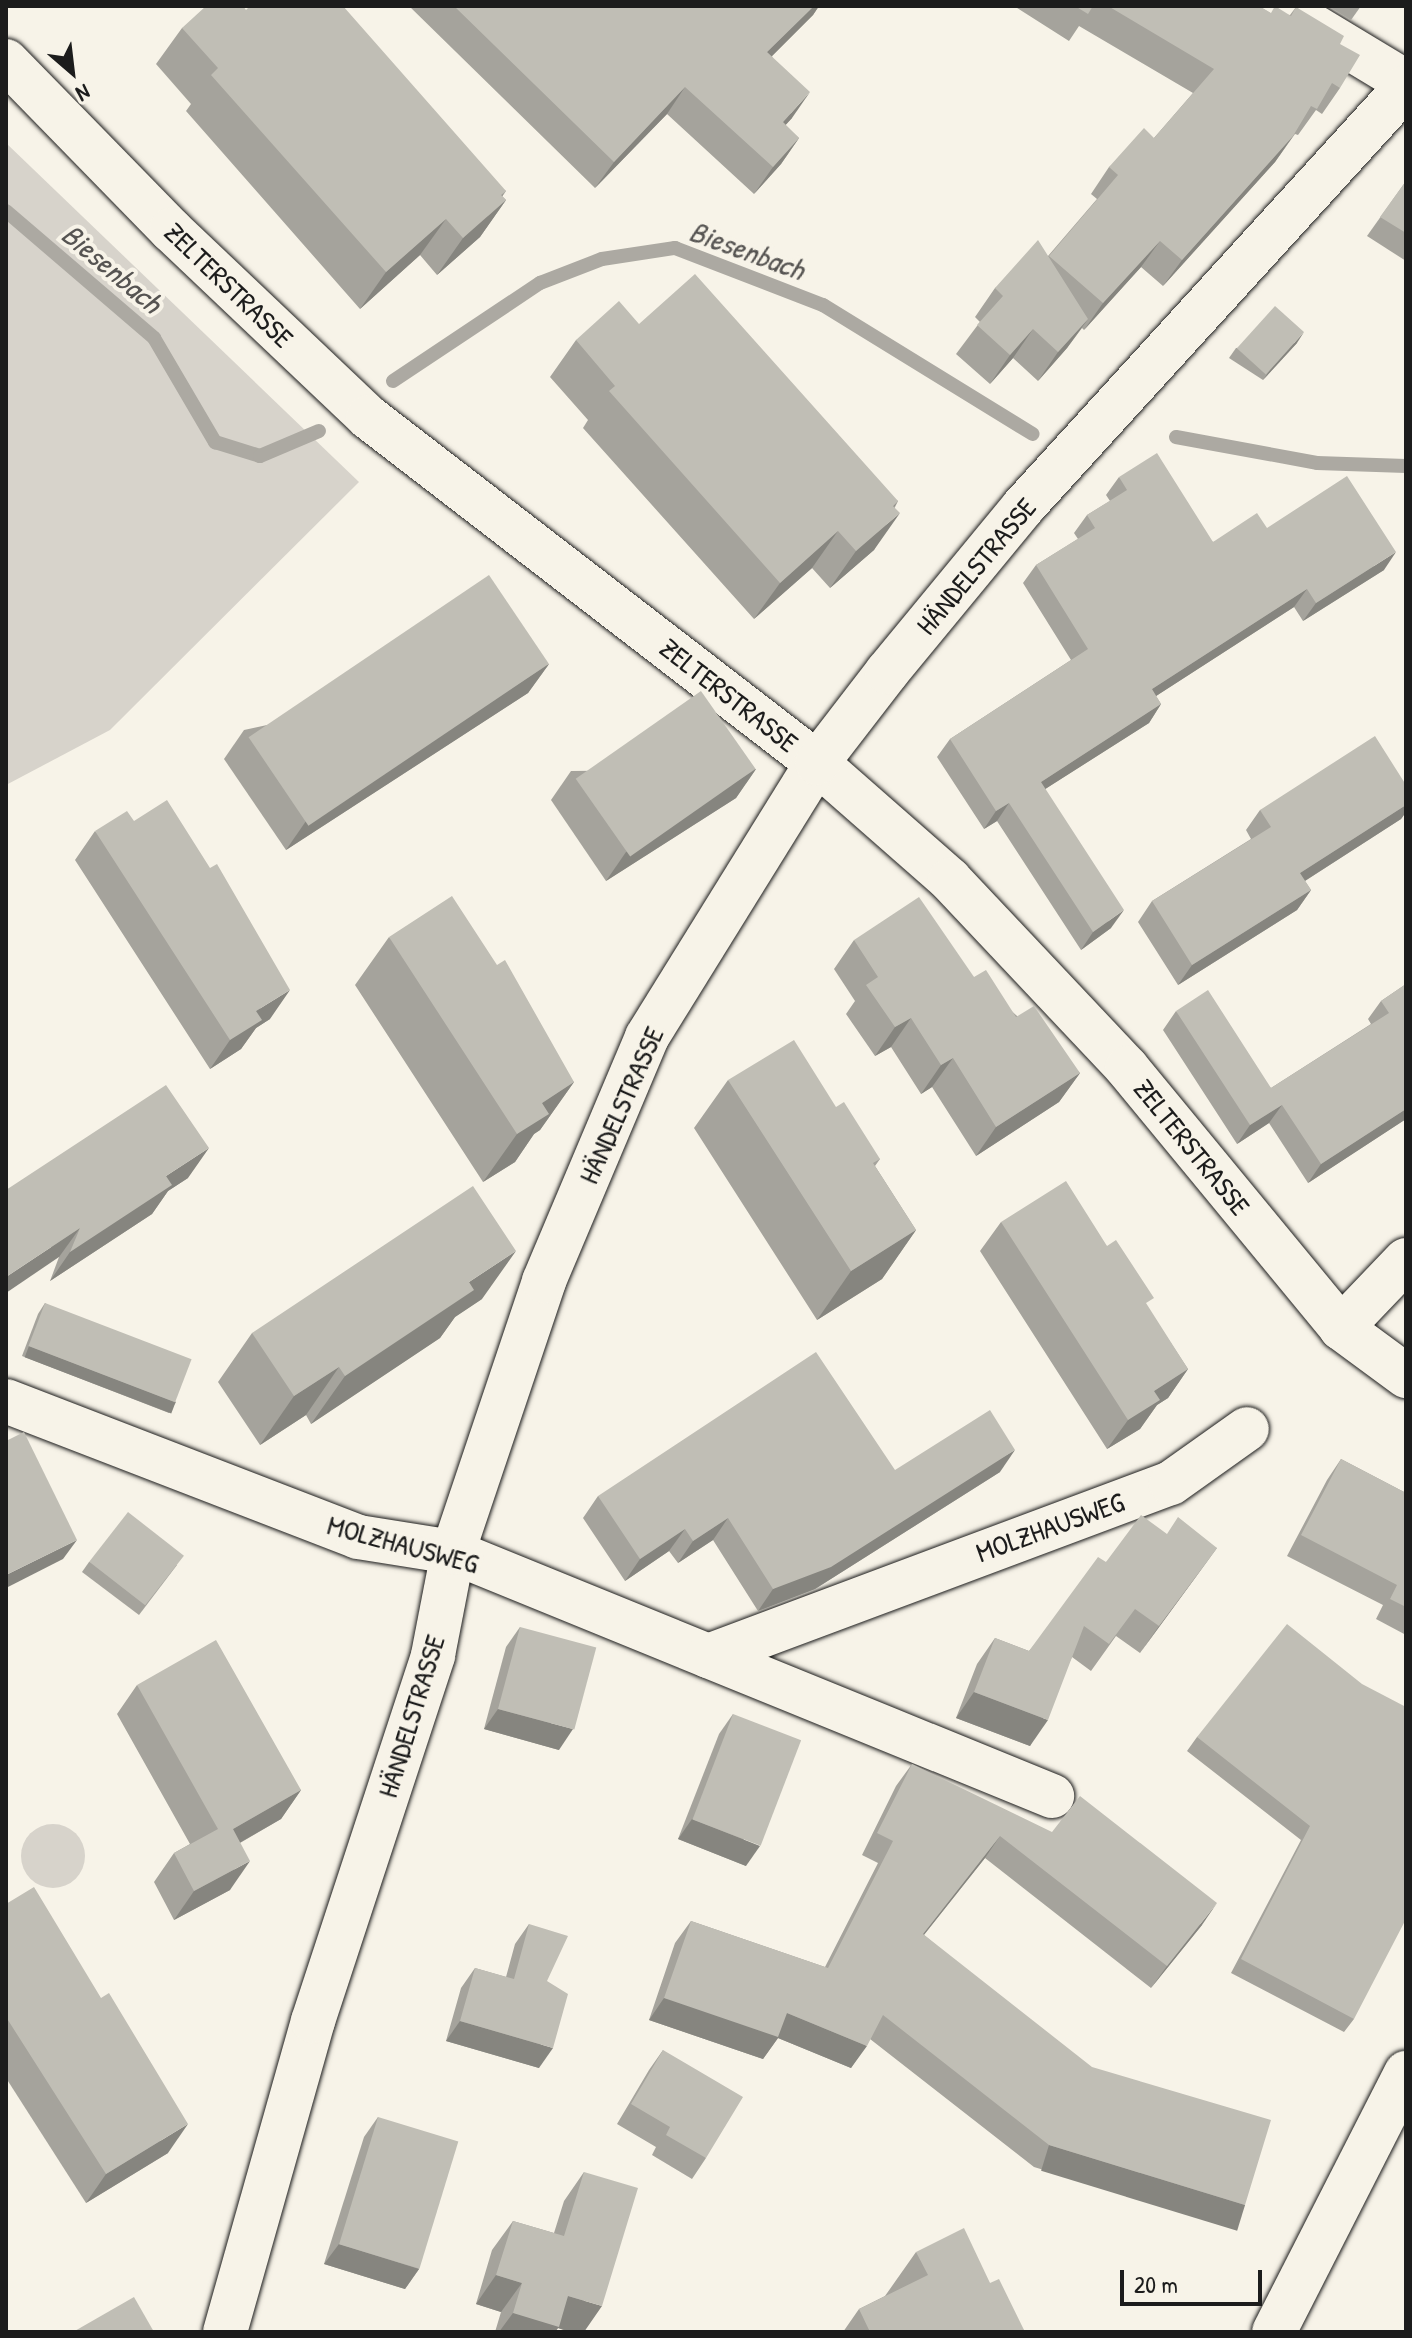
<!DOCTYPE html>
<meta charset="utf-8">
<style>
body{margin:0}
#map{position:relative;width:1412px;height:2338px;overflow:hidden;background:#f7f3e8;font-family:"Patrick Hand",sans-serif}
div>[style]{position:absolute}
.green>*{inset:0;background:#d7d3cb}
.round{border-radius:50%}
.stream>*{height:14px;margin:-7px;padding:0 7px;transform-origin:7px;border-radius:7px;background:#aca9a2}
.roads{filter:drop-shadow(0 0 2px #1c1c1c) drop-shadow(0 0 2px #1c1c1c)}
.minor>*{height:44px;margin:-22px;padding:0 22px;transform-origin:22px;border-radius:22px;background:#f7f3e8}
.wall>*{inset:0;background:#a5a39c}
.shaded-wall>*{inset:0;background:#86857f;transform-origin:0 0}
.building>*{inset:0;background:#c0beb5;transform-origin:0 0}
span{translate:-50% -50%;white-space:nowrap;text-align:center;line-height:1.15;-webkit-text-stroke:8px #f7f3e8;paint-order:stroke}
.street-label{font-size:28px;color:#1c1c1c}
.water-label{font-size:30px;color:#565452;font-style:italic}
.frame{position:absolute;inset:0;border:8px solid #1c1c1c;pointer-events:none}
.north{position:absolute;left:32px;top:32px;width:80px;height:80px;-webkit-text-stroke:6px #f7f3e8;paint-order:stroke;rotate:152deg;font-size:22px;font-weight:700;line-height:32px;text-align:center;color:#1c1c1c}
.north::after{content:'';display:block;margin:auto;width:28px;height:36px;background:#1c1c1c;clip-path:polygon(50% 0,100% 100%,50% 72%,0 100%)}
.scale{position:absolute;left:1120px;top:2270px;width:142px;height:36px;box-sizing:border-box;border:4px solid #1c1c1c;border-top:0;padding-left:10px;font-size:24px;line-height:28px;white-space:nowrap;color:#1c1c1c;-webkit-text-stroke:6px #f7f3e8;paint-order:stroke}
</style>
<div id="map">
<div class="green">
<i style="clip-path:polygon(6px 143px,359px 482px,110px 730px,6px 785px)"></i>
<i class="round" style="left:21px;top:1824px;width:64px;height:64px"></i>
</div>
<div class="stream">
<i style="left:6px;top:211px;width:195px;rotate:40.6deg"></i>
<i style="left:154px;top:338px;width:121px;rotate:59.6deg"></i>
<i style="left:215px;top:442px;width:47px;rotate:17.3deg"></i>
<i style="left:260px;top:456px;width:64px;rotate:-23deg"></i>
<i style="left:393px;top:381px;width:177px;rotate:-33.7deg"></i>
<i style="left:540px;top:283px;width:66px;rotate:-21.2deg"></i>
<i style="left:602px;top:259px;width:74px;rotate:-8.6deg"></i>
<i style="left:675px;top:248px;width:159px;rotate:21.1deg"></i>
<i style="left:823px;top:305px;width:246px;rotate:31.6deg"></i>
<i style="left:1176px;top:437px;width:143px;rotate:10.4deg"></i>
<i style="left:1317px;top:463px;width:89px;rotate:1.9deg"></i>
</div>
<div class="roads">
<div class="minor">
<i style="left:1280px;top:6px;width:147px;rotate:31.1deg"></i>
<i style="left:6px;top:61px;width:236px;rotate:45.7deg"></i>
<i style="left:171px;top:230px;width:272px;rotate:43.5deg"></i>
<i style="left:368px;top:417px;width:567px;rotate:37.62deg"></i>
<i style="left:817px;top:763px;width:177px;rotate:41.3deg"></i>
<i style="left:950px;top:880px;width:258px;rotate:46.7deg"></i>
<i style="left:1127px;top:1068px;width:337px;rotate:50.5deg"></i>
<i style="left:1341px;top:1328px;width:81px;rotate:36.4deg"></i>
<i style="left:1341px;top:1328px;width:94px;rotate:-46.3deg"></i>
<i style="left:6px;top:1401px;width:377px;rotate:21.1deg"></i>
<i style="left:358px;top:1537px;width:96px;rotate:9deg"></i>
<i style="left:453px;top:1552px;width:647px;rotate:22.16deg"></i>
<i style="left:708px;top:1656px;width:494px;rotate:-20.5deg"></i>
<i style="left:1171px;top:1483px;width:93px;rotate:-35.4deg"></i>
<i style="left:225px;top:2332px;width:323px;rotate:-74.2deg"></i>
<i style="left:313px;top:2021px;width:385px;rotate:-71.8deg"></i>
<i style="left:433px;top:1655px;width:105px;rotate:-79deg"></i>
<i style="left:453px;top:1552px;width:286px;rotate:-71.4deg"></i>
<i style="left:544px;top:1281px;width:265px;rotate:-67.1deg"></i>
<i style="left:647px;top:1037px;width:322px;rotate:-58.2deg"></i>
<i style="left:817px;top:763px;width:115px;rotate:-52.4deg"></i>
<i style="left:887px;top:672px;width:214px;rotate:-50.5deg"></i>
<i style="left:1023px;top:507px;width:568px;rotate:-47.64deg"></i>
<i style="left:1274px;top:2332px;width:291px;rotate:-63deg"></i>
</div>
</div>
<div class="wall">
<i style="clip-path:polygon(409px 6px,819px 6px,813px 15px,772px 56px,792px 118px,785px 125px,799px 138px,781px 164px,754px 194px,667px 114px,595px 188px)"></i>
<i style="clip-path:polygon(1014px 6px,1259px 6px,1270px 13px,1290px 15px,1296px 7px,1340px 44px,1340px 88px,1322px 114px,1316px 110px,1298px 135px,1295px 134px,1275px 162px,1163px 286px,1141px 267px,1084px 330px,1082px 328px,1067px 348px,1038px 381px,1013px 358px,990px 384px,956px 354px,980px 322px,975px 317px,995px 288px,1048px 256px,1097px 199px,1091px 194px,1109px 167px,1154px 138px,1193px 93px,1079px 26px,1069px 41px)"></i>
<i style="clip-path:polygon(1328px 6px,1361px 6px,1351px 20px)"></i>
<i style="clip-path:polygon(246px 10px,506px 191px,502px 196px,506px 200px,480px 237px,437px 275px,420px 255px,360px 309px,186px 111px,191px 104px,156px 64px,182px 28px)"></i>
<i style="clip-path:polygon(1406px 181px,1406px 261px,1367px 236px)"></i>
<i style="clip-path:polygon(639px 324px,898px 501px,874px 550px,830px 588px,812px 568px,754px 619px,583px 428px,588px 420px,550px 377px,576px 340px)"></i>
<i style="clip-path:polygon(1297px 343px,1263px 380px,1229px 358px,1236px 348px)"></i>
<i style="clip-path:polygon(1119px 477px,1213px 542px,1267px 528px,1384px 570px,1303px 621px,1294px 607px,1156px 696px,1161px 704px,1149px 723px,1045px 789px,1111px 928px,1081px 950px,997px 821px,984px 829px,937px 757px,950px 739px,1071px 660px,1023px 583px,1036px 565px,1078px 539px,1074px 533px,1087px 515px,1110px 501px,1106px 495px)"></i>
<i style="clip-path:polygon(549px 664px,528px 693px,286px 850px,224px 759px,244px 730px)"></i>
<i style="clip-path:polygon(756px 769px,736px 798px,606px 881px,551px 800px,571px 771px)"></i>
<i style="clip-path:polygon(1406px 785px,1406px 812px,1401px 819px,1305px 881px,1311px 890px,1297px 910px,1178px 985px,1138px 922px,1152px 901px,1251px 839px,1246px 830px,1260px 810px)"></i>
<i style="clip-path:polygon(95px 831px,270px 1019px,256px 1028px,241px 1049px,210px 1069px,75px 860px)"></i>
<i style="clip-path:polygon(389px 937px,574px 1082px,540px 1130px,534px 1134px,515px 1162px,483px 1182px,355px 985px)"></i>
<i style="clip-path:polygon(854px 940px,974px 977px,1080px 1073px,1059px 1102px,976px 1156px,932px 1087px,921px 1094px,891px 1047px,875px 1056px,846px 1014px,855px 1001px,834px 969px)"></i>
<i style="clip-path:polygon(1406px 984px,1406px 1119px,1308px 1183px,1269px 1123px,1237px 1144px,1163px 1030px,1176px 1011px,1271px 1088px,1371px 1024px,1368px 1019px,1381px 1001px)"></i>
<i style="clip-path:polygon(728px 1080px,880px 1159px,875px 1166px,916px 1230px,882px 1279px,817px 1320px,694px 1128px)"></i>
<i style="clip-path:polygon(188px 1178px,168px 1191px,152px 1214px,50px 1281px,59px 1257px,6px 1190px)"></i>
<i style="clip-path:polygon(1001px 1222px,1107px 1246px,1188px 1369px,1168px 1398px,1157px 1405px,1140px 1429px,1107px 1449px,980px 1251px)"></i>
<i style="clip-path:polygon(482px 1299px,455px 1317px,440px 1338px,311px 1424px,306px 1415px,260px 1445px,218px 1382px,252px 1333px)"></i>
<i style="clip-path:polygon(45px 1303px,176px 1402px,169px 1413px,22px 1356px,38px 1314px)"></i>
<i style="clip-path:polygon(1341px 1459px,1406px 1493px,1406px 1635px,1376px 1619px,1383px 1605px,1287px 1556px,1327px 1480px)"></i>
<i style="clip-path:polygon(895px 1470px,1000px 1472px,815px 1589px,758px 1611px,713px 1540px,678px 1563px,669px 1551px,625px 1581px,583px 1518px,598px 1496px)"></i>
<i style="clip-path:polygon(1167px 1534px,1217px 1548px,1140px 1653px,1116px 1636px,1091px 1671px,1072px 1657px,1030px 1746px,956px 1718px,977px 1664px,995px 1638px,1029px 1651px,1106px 1562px)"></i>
<i style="clip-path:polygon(89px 1562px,177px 1565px,139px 1615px,82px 1572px)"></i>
<i style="clip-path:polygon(520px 1627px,559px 1750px,484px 1729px,506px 1647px)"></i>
<i style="clip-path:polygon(1362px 1684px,1354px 2019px,1344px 2032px,1231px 1973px,1301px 1840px,1187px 1751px,1197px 1737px)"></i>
<i style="clip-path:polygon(137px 1685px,301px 1790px,281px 1819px,240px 1843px,230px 1890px,174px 1920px,154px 1882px,174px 1853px,190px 1844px,117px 1714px)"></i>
<i style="clip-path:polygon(733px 1714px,746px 1866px,678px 1839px,719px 1734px)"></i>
<i style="clip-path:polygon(912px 1764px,1202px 1925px,1151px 1988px,985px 1858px,924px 1935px,1245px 2205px,1230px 2227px,1034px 2167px,870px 2039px,851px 2068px,778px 2038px,763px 2059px,649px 2020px,675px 1943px,691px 1921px,825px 1967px,878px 1863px,862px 1855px,896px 1786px)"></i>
<i style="clip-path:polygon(6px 1904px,168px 2153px,86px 2203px,6px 2078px)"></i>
<i style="clip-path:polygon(529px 1924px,547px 1981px,539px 2068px,446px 2041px,461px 1988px,475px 1968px,506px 1977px,515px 1944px)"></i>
<i style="clip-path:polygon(663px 2050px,706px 2158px,692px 2179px,652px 2155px,656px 2147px,617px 2124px,649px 2070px)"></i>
<i style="clip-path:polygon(378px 2117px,419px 2269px,405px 2289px,324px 2264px,364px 2137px)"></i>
<i style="clip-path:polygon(584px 2172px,584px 2332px,570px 2332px,558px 2328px,555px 2332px,495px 2332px,501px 2312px,476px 2304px,492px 2250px,513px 2221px,554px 2233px,564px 2201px)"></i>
<i style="clip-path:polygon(916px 2252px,990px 2283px,1025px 2332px,843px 2332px,859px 2309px,885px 2296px)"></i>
</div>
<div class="shaded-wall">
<i style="clip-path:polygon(814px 6px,819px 6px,813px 15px,749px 79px,767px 52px)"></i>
<i style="clip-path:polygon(685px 87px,667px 114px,595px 188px,614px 162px)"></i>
<i style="clip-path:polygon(810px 92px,792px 118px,764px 149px,783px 122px)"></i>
<i style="clip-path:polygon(1293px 136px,1275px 162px,1163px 286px,1182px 260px)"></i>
<i style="clip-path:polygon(799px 138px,781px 164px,754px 194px,773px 167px)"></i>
<i style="clip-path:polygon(506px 191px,487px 217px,506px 200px,480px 237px,437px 275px,463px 238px)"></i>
<i style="clip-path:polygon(446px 219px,420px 255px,360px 309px,386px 272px)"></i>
<i style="clip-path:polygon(1160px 241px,1141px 267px,1084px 330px,1103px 303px)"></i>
<i style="clip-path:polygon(1088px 319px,1067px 348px,1038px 381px,1058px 352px)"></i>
<i style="clip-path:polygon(1033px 329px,1013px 358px,990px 384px,1010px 355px)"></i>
<i style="clip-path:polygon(1304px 332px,1297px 343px,1263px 380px,1270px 370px)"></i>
<i style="clip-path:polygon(898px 501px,874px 535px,900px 513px,874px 550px,830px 588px,856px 551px)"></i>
<i style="clip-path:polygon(838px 531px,812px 568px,754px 619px,780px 583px)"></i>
<i style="clip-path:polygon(1396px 552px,1384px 570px,1303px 621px,1316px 603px)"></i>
<i style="clip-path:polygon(1307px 589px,1294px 607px,1139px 707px,1152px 689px)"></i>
<i style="clip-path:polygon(549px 664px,528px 693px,286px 850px,306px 821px)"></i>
<i style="clip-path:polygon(1161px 704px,1149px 723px,1028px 800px,1041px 782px)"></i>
<i style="clip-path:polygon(756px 769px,736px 798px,606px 881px,626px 852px)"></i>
<i style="clip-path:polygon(1009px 803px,997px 821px,984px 829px,996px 811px)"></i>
<i style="clip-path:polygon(1406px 805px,1406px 812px,1401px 819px,1286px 893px,1300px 873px)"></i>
<i style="clip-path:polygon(1311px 890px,1297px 910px,1178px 985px,1192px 965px)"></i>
<i style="clip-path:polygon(1124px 910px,1111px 928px,1081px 950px,1093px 932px)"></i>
<i style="clip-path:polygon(290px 990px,270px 1019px,256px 1028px,241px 1049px,210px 1069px,230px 1040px,256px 1011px)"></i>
<i style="clip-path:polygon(911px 1018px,891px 1047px,875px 1056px,895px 1027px)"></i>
<i style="clip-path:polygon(953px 1058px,932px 1087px,921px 1094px,941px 1065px)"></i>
<i style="clip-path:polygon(1080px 1073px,1059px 1102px,976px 1156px,996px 1127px)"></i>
<i style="clip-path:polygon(574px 1082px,540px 1130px,534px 1134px,515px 1162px,483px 1182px,517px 1134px,542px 1103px)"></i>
<i style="clip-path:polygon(1282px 1105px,1269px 1123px,1237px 1144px,1250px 1125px)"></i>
<i style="clip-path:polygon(1406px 1109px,1406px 1119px,1308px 1183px,1321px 1164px)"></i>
<i style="clip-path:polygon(209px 1148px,188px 1178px,168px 1191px,152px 1214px,50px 1281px,70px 1252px,166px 1176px)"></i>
<i style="clip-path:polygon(80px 1228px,59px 1257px,6px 1293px,6px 1277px)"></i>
<i style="clip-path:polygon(916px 1230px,882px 1279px,817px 1320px,851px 1271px)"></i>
<i style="clip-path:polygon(516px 1251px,482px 1299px,455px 1317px,440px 1338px,311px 1424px,345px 1376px,469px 1282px)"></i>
<i style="left:29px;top:1346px;width:157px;height:12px;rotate:21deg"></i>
<i style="clip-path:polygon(339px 1367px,306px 1415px,260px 1445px,294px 1396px)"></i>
<i style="clip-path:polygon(1188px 1369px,1168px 1398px,1157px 1405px,1140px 1429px,1107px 1449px,1128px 1420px,1154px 1391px)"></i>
<i style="clip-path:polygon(1015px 1450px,1000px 1472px,815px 1589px,758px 1611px,773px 1589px)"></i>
<i style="clip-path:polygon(728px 1518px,713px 1540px,678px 1563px,693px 1541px)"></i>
<i style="clip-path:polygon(685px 1529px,669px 1551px,625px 1581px,640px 1559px)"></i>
<i style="clip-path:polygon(77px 1540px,63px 1559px,6px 1588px,6px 1575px)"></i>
<i style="clip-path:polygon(1217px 1548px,1198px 1574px,1140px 1653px,1159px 1626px)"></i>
<i style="clip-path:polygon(974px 1692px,1048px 1720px,1030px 1746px,956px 1718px)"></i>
<i style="clip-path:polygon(498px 1709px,573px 1729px,559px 1750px,484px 1729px)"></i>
<i style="clip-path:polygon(301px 1790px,281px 1819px,213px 1858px,233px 1829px)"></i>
<i style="clip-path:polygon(692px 1819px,760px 1846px,746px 1866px,678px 1839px)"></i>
<i style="clip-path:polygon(1000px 1836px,985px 1858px,907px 1956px,923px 1934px)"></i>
<i style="clip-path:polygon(250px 1861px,230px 1890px,174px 1920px,194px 1891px)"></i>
<i style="clip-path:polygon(1217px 1903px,1202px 1925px,1151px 1988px,1167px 1966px)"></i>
<i style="clip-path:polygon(664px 1998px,787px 2013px,867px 2046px,851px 2068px,778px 2038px,763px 2059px,649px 2020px)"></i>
<i style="clip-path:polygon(460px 2021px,553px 2048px,539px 2068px,446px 2041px)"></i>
<i style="clip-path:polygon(188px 2124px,168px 2153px,86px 2203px,106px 2174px)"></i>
<i style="left:1049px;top:2145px;width:205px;height:27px;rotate:17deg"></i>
<i style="clip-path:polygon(339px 2244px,419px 2269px,405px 2289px,324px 2264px)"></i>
<i style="clip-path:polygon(496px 2275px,522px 2283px,501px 2312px,476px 2304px)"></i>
<i style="clip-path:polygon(568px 2296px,602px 2306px,584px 2332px,570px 2332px,558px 2328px,555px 2332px,499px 2332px,513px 2313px)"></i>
</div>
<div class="building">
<i style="clip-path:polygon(206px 6px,243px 6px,246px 10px,250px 6px,343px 6px,506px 191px,501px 195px,506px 200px,463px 238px,446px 219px,386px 272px,211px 75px,218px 68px,182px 28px)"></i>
<i style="clip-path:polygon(454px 6px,814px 6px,767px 52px,810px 92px,783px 122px,799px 138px,773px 167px,685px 87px,614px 162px)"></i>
<i style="clip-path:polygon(1075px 6px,1093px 6px,1088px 14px)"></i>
<i style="clip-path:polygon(1108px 6px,1259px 6px,1271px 13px,1275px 6px,1291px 16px,1296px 7px,1344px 36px,1340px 44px,1360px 55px,1340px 88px,1332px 83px,1317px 109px,1311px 106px,1293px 136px,1182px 260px,1160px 241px,1103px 303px,1049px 256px,1118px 175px,1109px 167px,1144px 128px,1154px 138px,1214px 69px)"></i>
<i style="clip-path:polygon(1406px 181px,1406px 233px,1380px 217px)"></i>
<i style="clip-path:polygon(1038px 240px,1088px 319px,1058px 352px,1033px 329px,1010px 355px,977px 325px,1003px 296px,995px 288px)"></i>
<i style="clip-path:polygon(695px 274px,898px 501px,893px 506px,900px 513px,856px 551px,838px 531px,780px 583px,609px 391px,615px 386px,576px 340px,619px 301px,639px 324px)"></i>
<i style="left:1275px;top:306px;width:39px;height:57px;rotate:42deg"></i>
<i style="clip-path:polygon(1157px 453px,1213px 542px,1257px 513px,1267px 528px,1347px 476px,1396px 552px,1316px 603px,1307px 589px,1152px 689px,1161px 704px,1041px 782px,1124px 910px,1093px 932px,1009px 803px,996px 811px,950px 739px,1088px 649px,1036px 565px,1095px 528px,1087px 515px,1127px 490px,1119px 477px)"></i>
<i style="left:489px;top:575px;width:107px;height:290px;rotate:56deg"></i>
<i style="left:701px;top:691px;width:95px;height:153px;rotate:55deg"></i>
<i style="clip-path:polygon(1375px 736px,1406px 785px,1406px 805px,1300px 873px,1311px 890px,1192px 965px,1152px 901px,1271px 827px,1260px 810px)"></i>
<i style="clip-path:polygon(167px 800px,210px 868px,217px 864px,290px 990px,256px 1011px,262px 1020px,230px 1040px,95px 831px,127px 811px,134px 821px)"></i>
<i style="clip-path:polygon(452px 896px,497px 965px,505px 960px,574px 1082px,542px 1103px,549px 1114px,517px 1134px,389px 937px)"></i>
<i style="clip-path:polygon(919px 897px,974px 977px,986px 970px,1016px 1017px,1034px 1006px,1080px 1073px,996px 1127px,953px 1058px,941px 1065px,911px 1018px,895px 1027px,866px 985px,878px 977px,854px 940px)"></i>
<i style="clip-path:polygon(1406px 984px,1406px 1109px,1321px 1164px,1282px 1105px,1250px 1125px,1176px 1011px,1208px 990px,1271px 1088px,1389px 1013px,1381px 1001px)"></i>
<i style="clip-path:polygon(794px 1040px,836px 1107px,844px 1102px,880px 1159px,873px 1163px,916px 1230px,851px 1271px,728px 1080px)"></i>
<i style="clip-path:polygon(166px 1085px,209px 1148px,166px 1176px,172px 1185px,70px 1252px,80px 1228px,6px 1277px,6px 1190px)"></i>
<i style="clip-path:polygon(1066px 1181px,1107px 1246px,1116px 1240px,1154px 1298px,1146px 1303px,1188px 1369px,1154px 1391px,1160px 1400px,1128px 1420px,1001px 1222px)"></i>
<i style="clip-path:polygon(473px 1186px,516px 1251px,469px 1282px,474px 1290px,345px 1376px,339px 1367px,294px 1396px,252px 1333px)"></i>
<i style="left:45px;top:1303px;width:157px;height:46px;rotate:21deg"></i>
<i style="clip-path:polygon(816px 1352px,895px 1470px,990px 1410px,1015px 1450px,831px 1567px,773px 1589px,728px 1518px,693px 1541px,685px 1529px,640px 1559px,598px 1496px)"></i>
<i style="clip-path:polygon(24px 1432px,77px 1540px,6px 1575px,6px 1441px)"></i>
<i style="clip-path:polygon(1341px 1459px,1406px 1493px,1406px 1607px,1390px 1599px,1397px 1585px,1301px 1535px)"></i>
<i style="left:128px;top:1512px;width:71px;height:63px;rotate:38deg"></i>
<i style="clip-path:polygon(1141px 1515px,1167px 1534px,1178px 1517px,1217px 1548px,1159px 1626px,1135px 1609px,1109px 1644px,1084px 1626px,1048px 1720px,974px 1692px,995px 1638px,1029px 1651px,1098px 1557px,1106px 1562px)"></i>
<i style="clip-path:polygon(1287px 1624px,1362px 1684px,1406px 1707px,1406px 1919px,1354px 2019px,1241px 1959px,1310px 1826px,1197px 1737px)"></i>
<i style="left:520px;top:1627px;width:79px;height:85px;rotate:15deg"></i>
<i style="clip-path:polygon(216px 1640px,301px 1790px,233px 1829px,250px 1861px,194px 1891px,174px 1853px,218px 1829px,137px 1685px)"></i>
<i style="left:733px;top:1714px;width:73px;height:113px;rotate:21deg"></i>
<i style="clip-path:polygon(912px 1764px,1052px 1832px,1080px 1796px,1217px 1903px,1167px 1966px,1000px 1836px,923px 1934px,1092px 2067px,1271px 2120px,1245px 2205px,1049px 2145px,883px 2015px,867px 2046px,787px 2013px,778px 2037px,664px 1998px,691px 1921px,828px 1968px,893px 1841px,877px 1833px)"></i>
<i style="clip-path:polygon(34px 1887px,101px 1998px,109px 1993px,188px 2124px,106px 2174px,6px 2017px,6px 1904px)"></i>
<i style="clip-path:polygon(529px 1924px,568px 1936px,547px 1981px,568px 1994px,553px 2048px,460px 2021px,475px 1968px,514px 1979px)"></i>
<i style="clip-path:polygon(663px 2050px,743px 2097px,706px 2158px,666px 2135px,670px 2127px,631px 2104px)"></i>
<i style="left:378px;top:2117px;width:84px;height:133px;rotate:17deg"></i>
<i style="clip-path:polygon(584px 2172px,638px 2188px,602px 2306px,568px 2296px,559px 2327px,513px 2313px,522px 2283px,496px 2275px,513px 2221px,564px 2236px)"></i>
<i style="clip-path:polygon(964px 2228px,990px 2283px,999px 2279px,1025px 2332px,870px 2332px,859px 2309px,928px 2275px,916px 2252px)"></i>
<i style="clip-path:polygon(134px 2297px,154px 2332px,73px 2332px)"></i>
</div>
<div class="street-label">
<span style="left:229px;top:285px;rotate:44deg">ZELTERSTRASSE</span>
<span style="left:976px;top:566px;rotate:-50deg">HÄNDELSTRASSE</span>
<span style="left:729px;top:695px;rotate:38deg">ZELTERSTRASSE</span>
<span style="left:621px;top:1105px;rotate:-66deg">HÄNDELSTRASSE</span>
<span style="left:1192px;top:1147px;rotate:51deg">ZELTERSTRASSE</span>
<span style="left:1050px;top:1527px;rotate:-20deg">MOLZHAUSWEG</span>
<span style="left:403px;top:1544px;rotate:15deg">MOLZHAUSWEG</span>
<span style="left:411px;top:1716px;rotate:-73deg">HÄNDELSTRASSE</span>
</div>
<div class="water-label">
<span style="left:747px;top:250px;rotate:20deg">Biesenbach</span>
<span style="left:112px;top:268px;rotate:40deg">Biesenbach</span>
</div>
<div class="frame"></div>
<div class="north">N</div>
<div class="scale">20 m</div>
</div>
